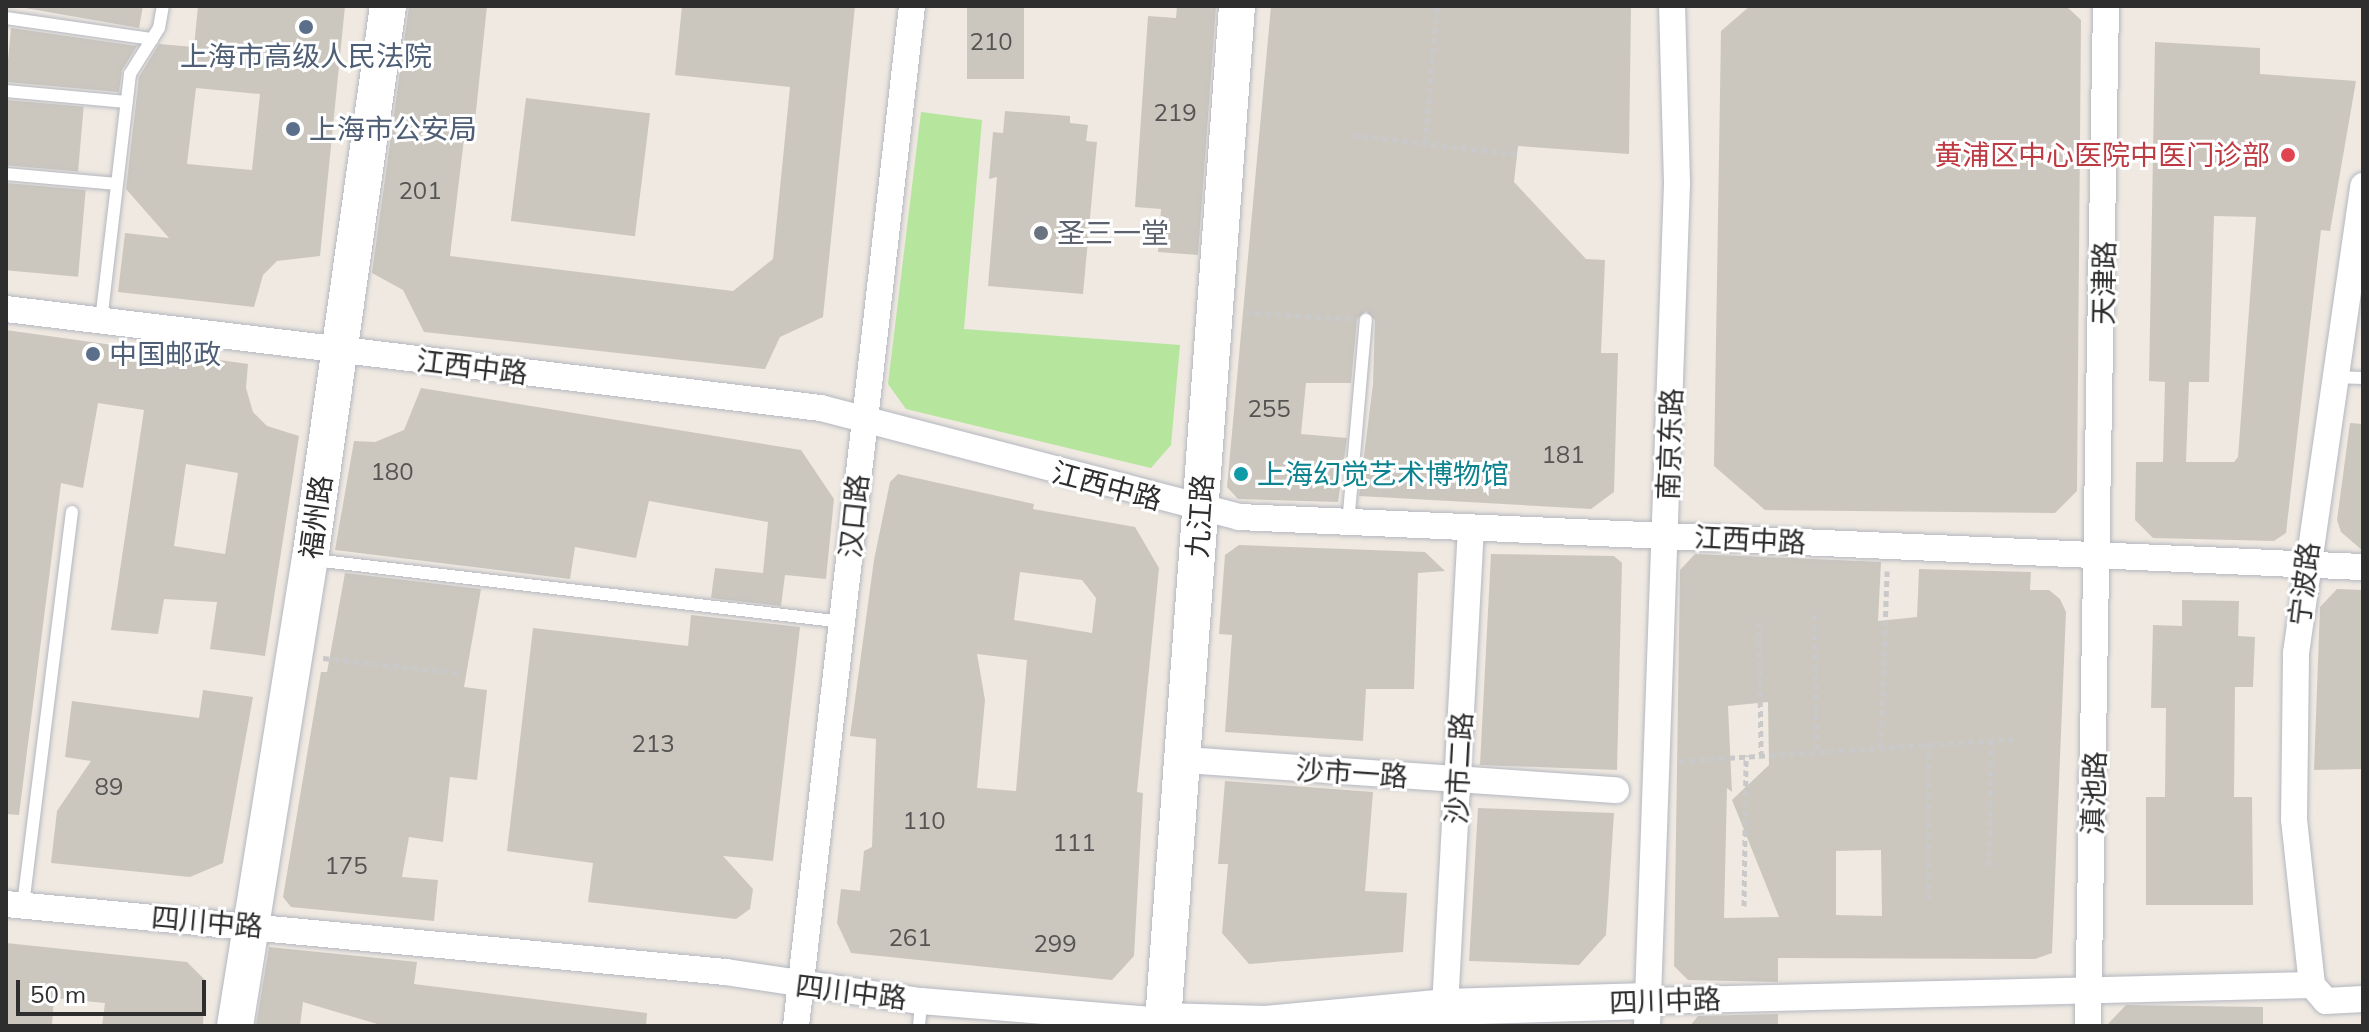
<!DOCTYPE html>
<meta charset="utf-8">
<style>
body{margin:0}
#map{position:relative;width:2369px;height:1032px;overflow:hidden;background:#efe9e1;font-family:Mulish,"Noto Sans SC",sans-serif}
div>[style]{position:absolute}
.green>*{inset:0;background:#b6e59e}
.building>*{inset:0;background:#cbc7bf;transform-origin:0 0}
.path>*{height:5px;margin-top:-2.5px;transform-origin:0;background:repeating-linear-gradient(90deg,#c9c9c9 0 6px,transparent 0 10px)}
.roads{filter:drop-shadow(0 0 2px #b4b7c1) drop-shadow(0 0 2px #b4b7c1)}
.lane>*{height:12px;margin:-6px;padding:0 6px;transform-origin:6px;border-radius:6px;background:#fff}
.street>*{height:26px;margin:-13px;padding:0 13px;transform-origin:13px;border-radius:13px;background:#fff}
.secondary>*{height:36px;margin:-18px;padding:0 18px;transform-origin:18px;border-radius:18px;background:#fff}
.dots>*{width:22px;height:22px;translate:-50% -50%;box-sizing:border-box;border:4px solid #fff;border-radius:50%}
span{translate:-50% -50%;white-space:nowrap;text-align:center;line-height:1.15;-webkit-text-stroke:6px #fff;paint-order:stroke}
.number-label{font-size:24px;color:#555452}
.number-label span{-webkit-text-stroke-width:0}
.service-label{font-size:28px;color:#4e5e75}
.left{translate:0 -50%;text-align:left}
.health-label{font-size:28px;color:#be3a42}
.right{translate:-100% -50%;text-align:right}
.worship-label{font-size:28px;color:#5b616d}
.street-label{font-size:28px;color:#2e2e2e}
.culture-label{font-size:28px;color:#0d838f}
.frame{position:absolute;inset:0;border:8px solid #2e2e2e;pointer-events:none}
.scale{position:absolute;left:16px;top:980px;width:190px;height:36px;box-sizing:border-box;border:4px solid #2e2e2e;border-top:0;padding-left:10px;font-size:24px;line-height:28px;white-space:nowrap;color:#2e2e2e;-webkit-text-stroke:6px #fff;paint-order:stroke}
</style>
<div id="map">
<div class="green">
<i style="clip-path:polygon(921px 112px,982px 120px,964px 329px,1180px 345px,1171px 445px,1151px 468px,906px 409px,888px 384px)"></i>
</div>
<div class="building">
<i style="clip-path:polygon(14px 6px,143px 6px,139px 28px)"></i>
<i style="clip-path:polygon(evenodd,198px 6px,345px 6px,320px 256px,277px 261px,263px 275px,254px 307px,118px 292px,125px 233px,169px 238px,126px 189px,139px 77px,159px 44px,194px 47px,198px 6px,196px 88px,260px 94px,252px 170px,187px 164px,196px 88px)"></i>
<i style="clip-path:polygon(409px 6px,487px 6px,473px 140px,464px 139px,450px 256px,733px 291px,773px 259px,790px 87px,675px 75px,682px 6px,855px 6px,823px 317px,780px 337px,765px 369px,424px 332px,403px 290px,372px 273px)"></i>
<i style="left:967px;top:6px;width:57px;height:73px"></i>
<i style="clip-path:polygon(1177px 6px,1216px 6px,1198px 255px,1158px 252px,1161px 209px,1135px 207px,1148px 16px,1176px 18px)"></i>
<i style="clip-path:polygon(1271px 6px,1631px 6px,1629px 154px,1518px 146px,1514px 182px,1586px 259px,1605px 260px,1601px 353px,1618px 353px,1614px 492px,1591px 509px,1359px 496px,1373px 384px,1375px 320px,1366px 311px,1357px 319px,1351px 383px,1306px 383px,1301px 434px,1347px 438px,1338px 502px,1238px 499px,1227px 487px)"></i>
<i style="clip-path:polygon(1750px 6px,2066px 6px,2081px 20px,2077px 491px,2055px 513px,1765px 510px,1714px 466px,1721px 31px)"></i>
<i style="clip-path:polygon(11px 28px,137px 46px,122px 70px,119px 92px,6px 82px)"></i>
<i style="clip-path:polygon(evenodd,2155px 42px,2260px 48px,2260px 74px,2356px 81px,2330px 231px,2321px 230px,2286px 533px,2274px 541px,2153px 538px,2135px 520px,2136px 462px,2163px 462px,2165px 382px,2149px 381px,2155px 42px,2214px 216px,2256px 217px,2238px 457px,2234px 462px,2186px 462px,2189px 382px,2209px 382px,2214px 216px)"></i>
<i style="left:526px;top:98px;width:125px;height:124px;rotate:7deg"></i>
<i style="left:6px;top:100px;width:78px;height:65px;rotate:5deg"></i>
<i style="clip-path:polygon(1005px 111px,1070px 116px,1070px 123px,1088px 125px,1086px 141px,1097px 142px,1083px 294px,988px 286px,997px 177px,989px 179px,993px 132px,1003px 133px)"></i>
<i style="left:6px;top:183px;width:80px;height:87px;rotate:5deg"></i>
<i style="clip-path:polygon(evenodd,6px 330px,248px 364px,246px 388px,253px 412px,267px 426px,299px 436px,265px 656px,210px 649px,217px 602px,164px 599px,158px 634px,111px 630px,144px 410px,98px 403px,83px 488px,61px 483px,19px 815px,6px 814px,6px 330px,186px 464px,238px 473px,225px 554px,174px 546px,186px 464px)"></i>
<i style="clip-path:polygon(421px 388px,801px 450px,834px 499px,826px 579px,785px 575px,781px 606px,711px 598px,715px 568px,763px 573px,768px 522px,649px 501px,636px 558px,575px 547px,570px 579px,335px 550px,354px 441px,375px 442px,404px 430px)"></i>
<i style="clip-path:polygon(2350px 423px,2363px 424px,2363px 551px,2341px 532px,2337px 520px)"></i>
<i style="clip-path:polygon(evenodd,898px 474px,1034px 504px,1033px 509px,1135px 527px,1159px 568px,1137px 792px,1143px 793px,1134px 956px,1112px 980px,851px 953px,837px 923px,841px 889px,860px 891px,864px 851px,872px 847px,876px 739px,850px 736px,874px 560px,890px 482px,898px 474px,1020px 572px,1082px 580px,1096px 598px,1092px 633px,1014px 620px,1020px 572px,898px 474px,977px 654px,1027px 660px,1016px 791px,977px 788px,985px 700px,977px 654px)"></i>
<i style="clip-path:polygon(1239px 545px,1425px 552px,1445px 571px,1418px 573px,1414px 689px,1366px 689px,1363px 741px,1225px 732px,1232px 635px,1219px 634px,1225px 555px)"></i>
<i style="clip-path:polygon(1491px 554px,1614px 556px,1622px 563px,1617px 770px,1480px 765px)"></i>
<i style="clip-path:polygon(evenodd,1695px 554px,1881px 562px,1878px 621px,1917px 617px,1919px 569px,2031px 572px,2030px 590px,2049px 590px,2060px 599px,2066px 612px,2052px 953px,2035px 959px,1778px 958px,1778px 982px,1688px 980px,1674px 966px,1680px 570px,1695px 554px,1768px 702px,1769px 765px,1732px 800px,1779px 917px,1724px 918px,1727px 788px,1732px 792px,1728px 706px,1768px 702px,1695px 554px,1881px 850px,1882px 916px,1836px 915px,1836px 851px,1881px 850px)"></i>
<i style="clip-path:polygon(345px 573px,481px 589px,464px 687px,487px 690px,477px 780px,450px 777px,443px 842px,409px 837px,402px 877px,438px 880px,434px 921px,291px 907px,283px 897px,321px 672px,327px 672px)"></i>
<i style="clip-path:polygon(2337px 589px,2363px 590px,2363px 769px,2314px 770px,2320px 607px)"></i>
<i style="clip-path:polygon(2182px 600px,2239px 601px,2238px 636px,2255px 637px,2253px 687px,2235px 687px,2234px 797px,2252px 797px,2253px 905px,2146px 905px,2146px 797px,2165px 797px,2166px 708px,2151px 708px,2153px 625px,2182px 626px)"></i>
<i style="clip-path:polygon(691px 615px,800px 627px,773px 861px,723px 856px,753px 889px,750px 909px,736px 919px,588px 902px,593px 863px,507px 851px,533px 628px,688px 646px)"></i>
<i style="clip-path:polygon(203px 690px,253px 697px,223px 863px,190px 877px,51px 863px,57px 811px,91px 761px,65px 757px,72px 701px,199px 718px)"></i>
<i style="clip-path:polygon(1225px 781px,1373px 792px,1365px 891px,1407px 893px,1403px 952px,1249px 964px,1222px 933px,1228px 864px,1218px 864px)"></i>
<i style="clip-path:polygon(1478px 808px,1614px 813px,1606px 935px,1579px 965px,1469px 961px)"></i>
<i style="clip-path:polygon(6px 943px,187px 962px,205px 980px,203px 1026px,102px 1026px,105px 1003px,54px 998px,52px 1026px,6px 1026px)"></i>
<i style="clip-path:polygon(269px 947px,417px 962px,414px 984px,647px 1013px,646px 1026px,384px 1026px,303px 1002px,300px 1026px,256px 1026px)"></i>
<i style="clip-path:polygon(2126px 1005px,2263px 1007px,2263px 1026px,2106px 1026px)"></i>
<i style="clip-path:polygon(1778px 1014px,1778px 1026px,1690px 1026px,1698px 1016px)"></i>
</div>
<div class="path">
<i style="left:1352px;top:135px;width:166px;rotate:6.6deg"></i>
<i style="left:1425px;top:143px;width:138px;rotate:-85deg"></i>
<i style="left:1245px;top:312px;width:106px;rotate:3.8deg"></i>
<i style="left:1814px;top:614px;width:135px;rotate:88.7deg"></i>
<i style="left:1759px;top:621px;width:133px;rotate:89.1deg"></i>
<i style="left:323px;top:658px;width:137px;rotate:6.3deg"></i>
<i style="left:1881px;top:746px;width:175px;rotate:-88deg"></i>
<i style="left:1679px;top:761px;width:339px;rotate:-3.7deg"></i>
<i style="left:1989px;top:866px;width:126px;rotate:-89.1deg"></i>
<i style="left:1929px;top:899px;width:156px;rotate:-90deg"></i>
<i style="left:1744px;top:906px;width:151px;rotate:-89.2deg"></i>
</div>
<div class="roads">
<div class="lane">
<i style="left:6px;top:18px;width:148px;rotate:8.2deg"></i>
<i style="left:6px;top:91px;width:121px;rotate:5.2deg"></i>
<i style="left:6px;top:174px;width:111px;rotate:5.1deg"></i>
<i style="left:101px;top:321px;width:249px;rotate:-83.3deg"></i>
<i style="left:130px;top:74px;width:54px;rotate:-57.8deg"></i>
<i style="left:159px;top:28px;width:22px;rotate:-80deg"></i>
<i style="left:2334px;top:377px;width:29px;rotate:2deg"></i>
<i style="left:1348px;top:524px;width:205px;rotate:-85deg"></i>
<i style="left:314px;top:560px;width:533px;rotate:6.68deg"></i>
<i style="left:23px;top:905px;width:396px;rotate:-82.9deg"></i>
<i style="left:919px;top:1026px;width:25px;rotate:-85deg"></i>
</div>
<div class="street">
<i style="left:6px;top:309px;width:821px;rotate:6.93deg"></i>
<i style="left:821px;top:408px;width:432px;rotate:14.6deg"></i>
<i style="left:1239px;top:517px;width:1125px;rotate:2.55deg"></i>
<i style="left:1184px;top:760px;width:433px;rotate:4deg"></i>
<i style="left:6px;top:904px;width:723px;rotate:5.4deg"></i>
<i style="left:726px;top:972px;width:197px;rotate:8.5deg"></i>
<i style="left:921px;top:1001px;width:243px;rotate:4.7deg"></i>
<i style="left:1163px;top:1021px;width:5px;rotate:90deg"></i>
<i style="left:2312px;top:985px;width:166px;rotate:-96.2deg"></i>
<i style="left:2294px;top:820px;width:167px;rotate:-89.3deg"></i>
<i style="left:2296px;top:653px;width:472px;rotate:-81.8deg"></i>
<i style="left:1648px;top:1001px;width:664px;rotate:-1.38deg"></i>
<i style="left:2312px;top:985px;width:21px;rotate:49deg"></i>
<i style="left:2326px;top:1001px;width:37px;rotate:-3deg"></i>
<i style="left:1445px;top:1007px;width:478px;rotate:-86.9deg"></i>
<i style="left:796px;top:1026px;width:1027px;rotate:-83.51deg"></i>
<i style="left:1647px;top:1026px;width:844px;rotate:-87.96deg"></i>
<i style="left:1677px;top:183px;width:177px;rotate:-91.6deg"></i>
<i style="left:2088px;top:1026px;width:1020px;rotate:-88.99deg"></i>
</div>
<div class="secondary">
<i style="left:1237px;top:6px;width:1018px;rotate:94.17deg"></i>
<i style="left:1163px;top:1021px;width:103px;rotate:1.7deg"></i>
<i style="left:1266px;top:1024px;width:180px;rotate:-5.4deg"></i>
<i style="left:1445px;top:1007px;width:203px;rotate:-1.7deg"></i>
<i style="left:235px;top:1026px;width:473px;rotate:-80.9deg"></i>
<i style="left:310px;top:559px;width:558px;rotate:-81.97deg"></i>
</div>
</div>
<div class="dots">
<i style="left:306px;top:27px;background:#5c6f8a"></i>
<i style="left:293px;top:129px;background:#5c6f8a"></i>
<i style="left:2288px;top:155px;background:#e0444e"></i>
<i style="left:1041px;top:233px;background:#6b7280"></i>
<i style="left:93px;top:354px;background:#5c6f8a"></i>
<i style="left:1241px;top:474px;background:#0f9aa8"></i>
</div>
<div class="number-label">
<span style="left:991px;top:42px">210</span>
<span style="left:1175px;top:113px">219</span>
<span style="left:420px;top:191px">201</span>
<span style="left:1269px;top:409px">255</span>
<span style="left:1563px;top:455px">181</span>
<span style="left:392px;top:472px">180</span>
<span style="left:653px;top:744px">213</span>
<span style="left:109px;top:787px">89</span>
<span style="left:924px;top:821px">110</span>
<span style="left:1074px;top:843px">111</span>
<span style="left:346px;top:866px">175</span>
<span style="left:910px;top:938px">261</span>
<span style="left:1055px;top:944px">299</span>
</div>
<div class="service-label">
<span style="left:306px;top:56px">上海市高级人民法院</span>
<span class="left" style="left:309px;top:129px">上海市公安局</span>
<span class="left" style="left:109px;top:354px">中国邮政</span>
</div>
<div class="health-label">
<span class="right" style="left:2270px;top:155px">黄浦区中心医院中医门诊部</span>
</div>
<div class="worship-label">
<span class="left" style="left:1057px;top:233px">圣三一堂</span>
</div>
<div class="street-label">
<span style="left:2104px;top:283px;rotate:-89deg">天津路</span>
<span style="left:472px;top:367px;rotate:7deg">江西中路</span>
<span style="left:1670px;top:444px;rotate:-88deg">南京东路</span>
<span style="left:1107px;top:486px;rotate:15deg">江西中路</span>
<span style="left:854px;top:516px;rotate:-84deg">汉口路</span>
<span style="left:1200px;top:516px;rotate:-86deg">九江路</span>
<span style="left:316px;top:517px;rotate:-82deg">福州路</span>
<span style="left:1750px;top:540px;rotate:3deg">江西中路</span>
<span style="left:2304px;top:584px;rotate:-83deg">宁波路</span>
<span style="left:1459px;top:768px;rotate:-87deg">沙市二路</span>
<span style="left:1352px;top:773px;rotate:4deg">沙市一路</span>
<span style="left:2094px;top:793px;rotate:-88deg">滇池路</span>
<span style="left:207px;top:922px;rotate:5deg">四川中路</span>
<span style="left:851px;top:992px;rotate:7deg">四川中路</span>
<span style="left:1665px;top:1001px;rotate:-2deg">四川中路</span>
</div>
<div class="culture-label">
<span class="left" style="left:1257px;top:474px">上海幻觉艺术博物馆</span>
</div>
<div class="frame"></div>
<div class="scale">50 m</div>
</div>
